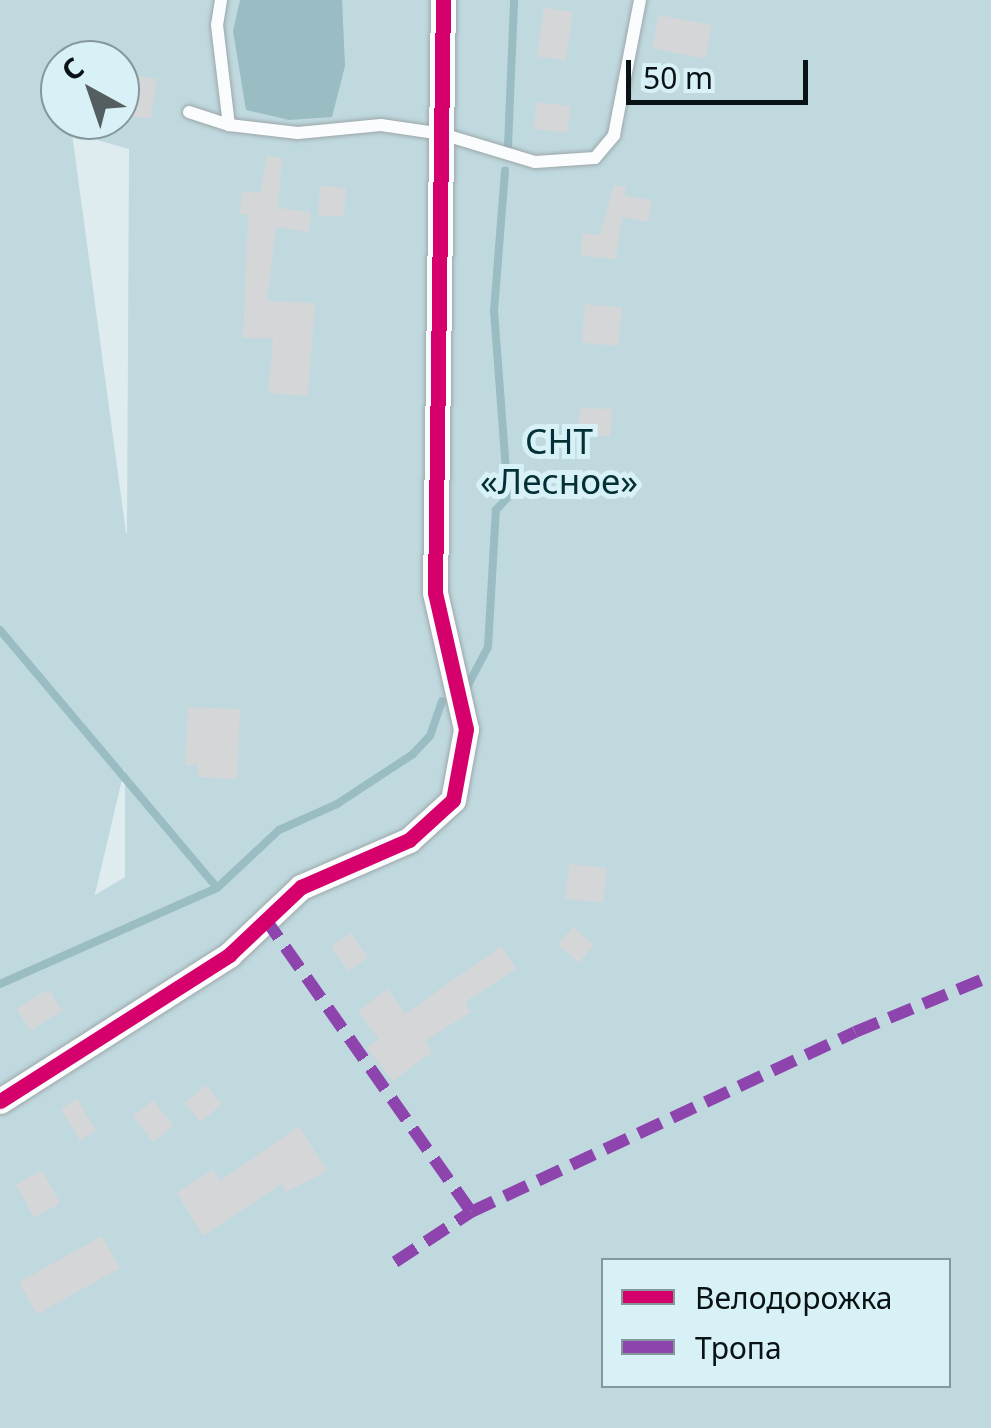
<!DOCTYPE html>
<meta charset="utf-8">
<style>
body{margin:0}
#map{position:relative;width:991px;height:1428px;overflow:hidden;background:#dfecef;font-family:"Noto Sans",sans-serif}
div>[style]{position:absolute}
.green>*{inset:0;background:#bfd9df}
.water>*{inset:0;background:#9abcc3}
.stream>*{height:8px;margin:-4px;padding:0 4px;transform-origin:4px;border-radius:4px;background:#9abcc3}
.building>*{inset:0;background:#d5d6d8;transform-origin:0 0}
.roads{filter:drop-shadow(0 0 2px #9da7a9) drop-shadow(0 0 2px #9da7a9)}
.service>*{height:12px;margin:-6px;padding:0 6px;transform-origin:6px;border-radius:6px;background:#fafcfd}
.minor>*{height:25px;margin:-12.5px;padding:0 12.5px;transform-origin:12.5px;border-radius:12.5px;background:#fafcfd}
.quiet>*{height:12px;margin-top:-6px;transform-origin:0;background:repeating-linear-gradient(90deg,#8e44ad 0 25px,transparent 0 37px)}
.cycleway>*{height:15px;margin:-7.5px;padding:0 7.5px;transform-origin:7.5px;border-radius:7.5px;background:#d6006c}
span{translate:-50% -50%;white-space:nowrap;text-align:center;line-height:1.15;-webkit-text-stroke:10px #d8f1f6;paint-order:stroke}
.park-label{font-size:35px;color:#033037}
.legend{position:absolute;left:601px;top:1258px;width:350px;height:130px;box-sizing:border-box;background:#d8f1f6;border:2px solid #85989c;margin:0;padding:12px 18px;list-style:none;font-size:30px;color:#091214}
.legend li{display:flex;align-items:center;gap:20px;height:50px}
.legend b{width:50px;border:2px solid #85989c}
.north{position:absolute;left:40px;top:40px;width:100px;height:100px;box-sizing:border-box;background:#d8f1f6;border:2px solid #85989c;border-radius:50%;rotate:320deg;font-size:28px;font-weight:700;line-height:40px;text-align:center;color:#091214}
.north::after{content:'';display:block;margin:auto;width:35px;height:45px;background:#545e61;clip-path:polygon(50% 0,100% 100%,50% 72%,0 100%)}
.scale{position:absolute;left:626px;top:60px;width:182px;height:45px;box-sizing:border-box;border:5px solid #091214;border-top:0;padding-left:12px;font-size:30px;line-height:35px;white-space:nowrap;color:#091214;-webkit-text-stroke:8px #d8f1f6;paint-order:stroke}
</style>
<div id="map">
<div class="green">
<i style="clip-path:polygon(evenodd,0 0,991px 0,991px 1428px,0 1428px,0 0,60px 60px,120px 60px,120px 120px,60px 120px,60px 60px,0 0,72px 133px,129px 149px,127px 534px,126px 533px,72px 133px,0 0,125px 767px,125px 877px,95px 895px,95px 894px,125px 767px,0 0,604px 1260px,948px 1260px,948px 1386px,604px 1386px,604px 1260px)"></i>
</div>
<div class="water">
<i style="clip-path:polygon(240px 0,342px 0,345px 66px,332px 117px,289px 120px,246px 110px,233px 31px)"></i>
</div>
<div class="stream">
<i style="left:508px;top:146px;width:146px;rotate:-87.6deg"></i>
<i style="left:0;top:630px;width:337px;rotate:49.9deg"></i>
<i style="left:466px;top:689px;width:47px;rotate:-62.4deg"></i>
<i style="left:488px;top:647px;width:137px;rotate:-86.7deg"></i>
<i style="left:496px;top:510px;width:18px;rotate:-47deg"></i>
<i style="left:508px;top:497px;width:187px;rotate:-94.3deg"></i>
<i style="left:494px;top:311px;width:141px;rotate:-85.5deg"></i>
<i style="left:0;top:984px;width:237px;rotate:-23.9deg"></i>
<i style="left:217px;top:888px;width:85px;rotate:-43.1deg"></i>
<i style="left:279px;top:830px;width:64px;rotate:-24.1deg"></i>
<i style="left:337px;top:804px;width:91px;rotate:-33.3deg"></i>
<i style="left:413px;top:754px;width:25px;rotate:-47deg"></i>
<i style="left:430px;top:736px;width:37px;rotate:-71deg"></i>
</div>
<div class="building">
<i style="left:544px;top:8px;width:29px;height:49px;rotate:8deg"></i>
<i style="left:659px;top:15px;width:54px;height:34px;rotate:11deg"></i>
<i style="clip-path:polygon(120px 74px,157px 79px,151px 118px,120px 116px)"></i>
<i style="left:537px;top:102px;width:34px;height:27px;rotate:7deg"></i>
<i style="clip-path:polygon(266px 156px,282px 158px,278px 208px,311px 212px,309px 232px,276px 227px,267px 301px,315px 303px,308px 396px,268px 393px,273px 338px,243px 338px,248px 215px,240px 214px,242px 191px,261px 193px)"></i>
<i style="clip-path:polygon(614px 185px,626px 187px,625px 196px,652px 200px,648px 222px,622px 217px,616px 259px,581px 256px,582px 233px,600px 235px)"></i>
<i style="left:320px;top:186px;width:26px;height:29px;rotate:4deg"></i>
<i style="left:585px;top:304px;width:37px;height:39px;rotate:5deg"></i>
<i style="clip-path:polygon(580px 408px,613px 409px,610px 436px,577px 436px)"></i>
<i style="clip-path:polygon(188px 707px,240px 709px,237px 779px,198px 777px,198px 765px,185px 765px)"></i>
<i style="left:569px;top:864px;width:38px;height:35px;rotate:6deg"></i>
<i style="left:573px;top:927px;width:28px;height:23px;rotate:42deg"></i>
<i style="left:351px;top:933px;width:30px;height:24px;rotate:56deg"></i>
<i style="clip-path:polygon(501px 946px,516px 969px,465px 1002px,471px 1012px,425px 1041px,432px 1052px,393px 1081px,367px 1048px,379px 1039px,358px 1011px,388px 989px,405px 1014px)"></i>
<i style="left:49px;top:989px;width:26px;height:38px;rotate:59deg"></i>
<i style="left:206px;top:1085px;width:25px;height:28px;rotate:50deg"></i>
<i style="left:77px;top:1099px;width:37px;height:19px;rotate:59deg"></i>
<i style="left:153px;top:1100px;width:33px;height:26px;rotate:52deg"></i>
<i style="clip-path:polygon(299px 1126px,327px 1171px,286px 1192px,281px 1184px,203px 1236px,177px 1193px,213px 1169px,220px 1181px)"></i>
<i style="left:42px;top:1170px;width:38px;height:30px;rotate:61deg"></i>
<i style="left:102px;top:1236px;width:37px;height:95px;rotate:61deg"></i>
</div>
<div class="roads">
<div class="service">
<i style="left:221px;top:0;width:25px;rotate:99deg"></i>
<i style="left:217px;top:25px;width:101px;rotate:83.2deg"></i>
<i style="left:189px;top:112px;width:42px;rotate:18deg"></i>
<i style="left:229px;top:125px;width:69px;rotate:6.6deg"></i>
<i style="left:298px;top:133px;width:83px;rotate:-5.5deg"></i>
<i style="left:381px;top:125px;width:62px;rotate:8.4deg"></i>
<i style="left:442px;top:134px;width:97px;rotate:16.8deg"></i>
<i style="left:535px;top:162px;width:60px;rotate:-3.8deg"></i>
<i style="left:595px;top:158px;width:30px;rotate:-50deg"></i>
<i style="left:614px;top:135px;width:137px;rotate:-79.1deg"></i>
</div>
<div class="minor">
<i style="left:0;top:1101px;width:272px;rotate:-32.5deg"></i>
<i style="left:229px;top:955px;width:99px;rotate:-43.4deg"></i>
<i style="left:301px;top:887px;width:118px;rotate:-23.5deg"></i>
<i style="left:409px;top:840px;width:59px;rotate:-42.3deg"></i>
<i style="left:453px;top:800px;width:72px;rotate:-79.6deg"></i>
<i style="left:466px;top:729px;width:140px;rotate:-102.8deg"></i>
<i style="left:435px;top:592px;width:592px;rotate:-89.23deg"></i>
</div>
</div>
<div class="quiet">
<i style="left:264px;top:917px;width:360px;rotate:54.9deg"></i>
<i style="left:395px;top:1262px;width:91px;rotate:-33.3deg"></i>
<i style="left:471px;top:1212px;width:424px;rotate:-25.1deg"></i>
<i style="left:855px;top:1032px;width:147px;rotate:-22.4deg"></i>
</div>
<div class="cycleway">
<i style="left:0;top:1101px;width:272px;rotate:-32.5deg"></i>
<i style="left:229px;top:955px;width:99px;rotate:-43.4deg"></i>
<i style="left:301px;top:887px;width:118px;rotate:-23.5deg"></i>
<i style="left:409px;top:840px;width:59px;rotate:-42.3deg"></i>
<i style="left:453px;top:800px;width:72px;rotate:-79.6deg"></i>
<i style="left:466px;top:729px;width:140px;rotate:-102.8deg"></i>
<i style="left:435px;top:592px;width:592px;rotate:-89.23deg"></i>
</div>
<div class="park-label">
<span style="left:559px;top:461px">СНТ<br>«Лесное»</span>
</div>
<ul class="legend">
<li><b style="height:12px;background:#d6006c"></b>Велодорожка</li>
<li><b style="height:12px;background:#8e44ad"></b>Тропа</li>
</ul>
<div class="north">С</div>
<div class="scale">50 m</div>
</div>
